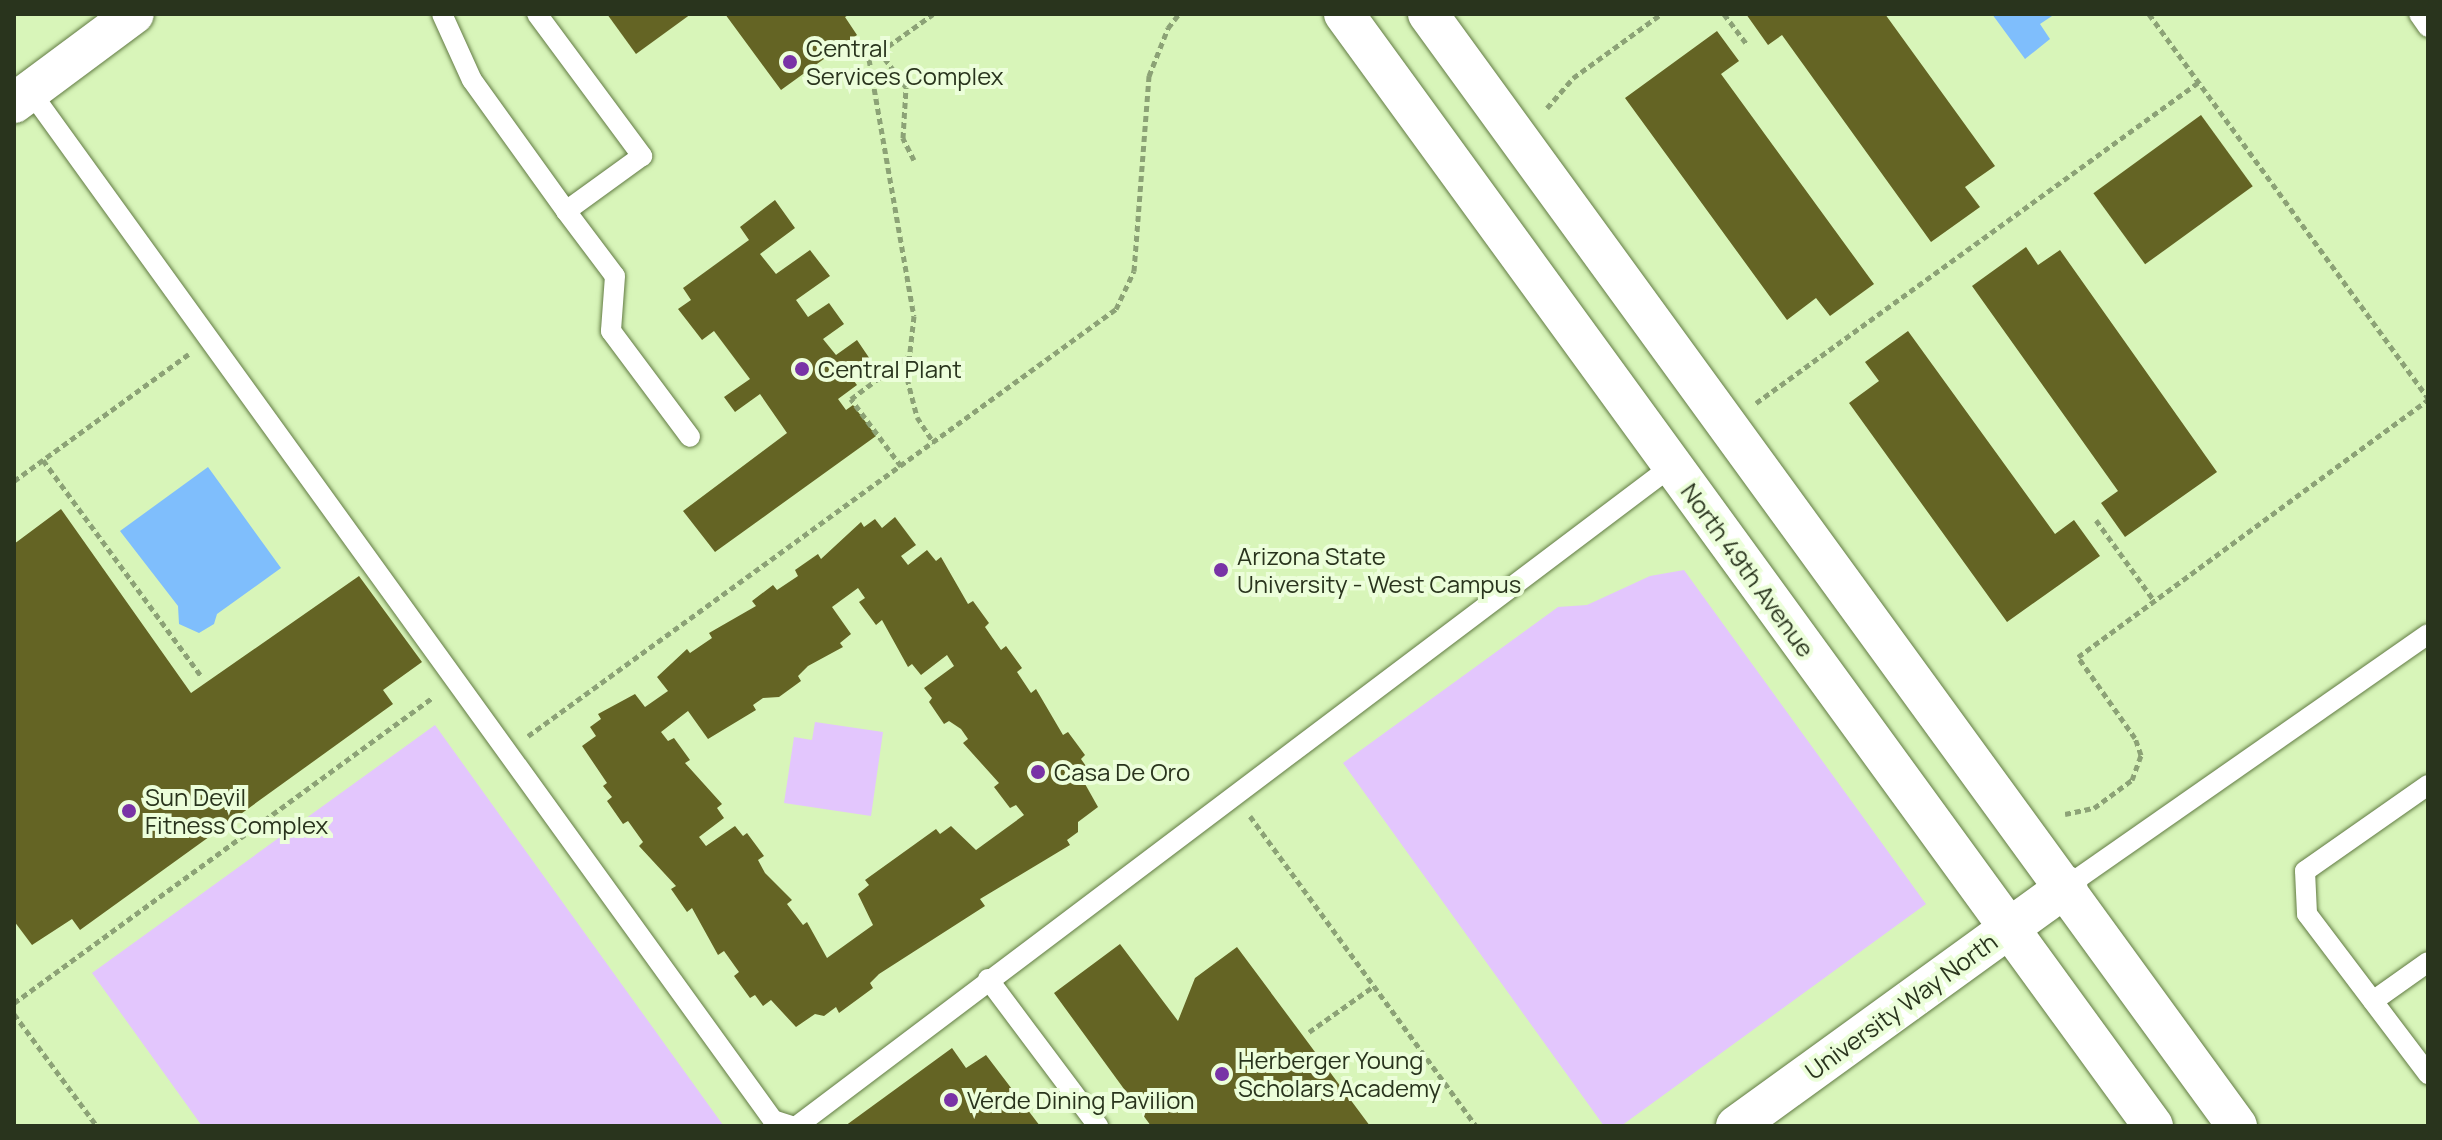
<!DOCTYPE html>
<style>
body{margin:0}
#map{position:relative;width:2442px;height:1140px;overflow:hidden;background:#d8f5b9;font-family:Manrope,sans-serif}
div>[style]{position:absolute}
.green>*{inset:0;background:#e3c6fd}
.water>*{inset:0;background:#7fbefc}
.building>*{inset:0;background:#646424;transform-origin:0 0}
.path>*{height:5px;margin-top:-2.5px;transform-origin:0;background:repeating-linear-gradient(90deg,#8ca276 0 6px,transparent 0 10px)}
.roads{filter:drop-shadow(0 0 2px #627b44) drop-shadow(0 0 2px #627b44)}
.service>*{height:20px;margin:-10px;padding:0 10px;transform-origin:10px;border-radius:10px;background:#fff}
.minor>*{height:40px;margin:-20px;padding:0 20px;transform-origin:20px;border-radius:20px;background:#fff}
.dots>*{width:22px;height:22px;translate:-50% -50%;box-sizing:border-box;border:4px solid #ecfeda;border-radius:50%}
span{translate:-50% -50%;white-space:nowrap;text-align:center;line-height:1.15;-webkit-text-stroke:8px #ecfeda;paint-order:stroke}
.poi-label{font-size:24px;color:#29341d}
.left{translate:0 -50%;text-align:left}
.street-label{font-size:24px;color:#29341d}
.frame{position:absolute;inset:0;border:16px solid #29341d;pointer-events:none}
</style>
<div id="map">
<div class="green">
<i style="clip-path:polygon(1684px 570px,1926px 904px,1621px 1126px,1604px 1126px,1343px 763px,1558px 607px,1587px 605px,1650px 576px)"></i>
<i style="clip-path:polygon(815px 722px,883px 732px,871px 816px,784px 803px,794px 737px,812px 740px)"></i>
<i style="clip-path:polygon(435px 725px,723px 1125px,723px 1126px,202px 1126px,92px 973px)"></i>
</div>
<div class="water">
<i style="clip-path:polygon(1992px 14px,2055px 14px,2040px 24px,2050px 39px,2025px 59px)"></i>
<i style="clip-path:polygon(208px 467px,281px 568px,217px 614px,214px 624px,199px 633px,179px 624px,178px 606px,120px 531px)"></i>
</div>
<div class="building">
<i style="clip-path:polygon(607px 14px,691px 14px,636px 54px)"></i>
<i style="clip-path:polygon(725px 14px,850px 14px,845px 17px,857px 35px,781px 90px)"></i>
<i style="clip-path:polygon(1746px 14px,1885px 14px,1995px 166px,1965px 187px,1980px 207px,1931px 242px,1782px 35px,1768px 45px)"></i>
<i style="clip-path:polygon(1717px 31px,1739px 61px,1721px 74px,1874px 284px,1830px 316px,1816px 298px,1787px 320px,1625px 98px)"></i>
<i style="left:2201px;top:115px;width:88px;height:133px;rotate:54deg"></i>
<i style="clip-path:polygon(775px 200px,795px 228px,760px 254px,776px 274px,810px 250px,830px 276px,796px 300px,808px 317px,829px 303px,844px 324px,823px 339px,836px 355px,857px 340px,872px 362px,851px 377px,857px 385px,838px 399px,846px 410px,853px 405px,876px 436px,715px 552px,683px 511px,787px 433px,760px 394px,735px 412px,724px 397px,750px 379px,714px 331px,702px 340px,678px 309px,691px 300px,683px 288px,749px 240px,740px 227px)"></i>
<i style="clip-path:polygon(2026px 247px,2038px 265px,2060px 250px,2217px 472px,2125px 537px,2101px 503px,2118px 491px,1972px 286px)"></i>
<i style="clip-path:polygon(1908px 331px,2055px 534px,2074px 520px,2100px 556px,2007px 622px,1849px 403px,1879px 381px,1865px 362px)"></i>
<i style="clip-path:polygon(61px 509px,191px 693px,359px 576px,422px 662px,383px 690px,393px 704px,80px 930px,72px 919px,32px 945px,14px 921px,14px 544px)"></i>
<i style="clip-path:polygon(evenodd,895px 517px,916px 545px,901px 556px,908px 565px,927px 550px,936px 561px,941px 557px,968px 604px,973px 601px,989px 623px,985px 627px,1001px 650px,1006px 646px,1022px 668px,1017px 672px,1031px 693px,1036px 689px,1063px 735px,1068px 732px,1085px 755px,1081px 759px,1088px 769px,1080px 775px,1098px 807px,1078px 822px,1078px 832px,1067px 840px,1070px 845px,980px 899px,985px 906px,879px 974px,870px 983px,873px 988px,839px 1013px,836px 1007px,824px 1016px,815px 1014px,796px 1027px,771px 1000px,763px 1006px,755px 995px,750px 998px,734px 976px,739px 972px,724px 951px,718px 955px,692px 908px,687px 912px,671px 889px,676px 886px,639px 846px,643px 842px,628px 821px,623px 824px,607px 801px,612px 797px,603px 786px,607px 783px,582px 746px,596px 736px,590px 727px,601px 719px,598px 714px,635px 694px,645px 707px,668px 691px,657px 677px,687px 649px,690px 653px,712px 638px,709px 633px,756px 606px,752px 601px,773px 585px,777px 590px,798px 576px,795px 570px,818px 554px,821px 559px,861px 522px,864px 527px,875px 519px,882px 528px,895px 517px,858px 588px,865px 598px,859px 602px,876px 625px,882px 620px,908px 667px,912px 664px,921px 675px,947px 655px,954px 666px,924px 688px,932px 698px,929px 702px,944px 724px,949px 721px,961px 729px,968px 739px,963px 743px,999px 783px,994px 787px,1010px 808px,1016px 805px,1024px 815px,976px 850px,951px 826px,940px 834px,936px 829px,865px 880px,869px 885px,858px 894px,873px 925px,827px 958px,807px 922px,803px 925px,787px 904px,792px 900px,765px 873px,758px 860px,764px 856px,747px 833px,743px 836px,735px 826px,706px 846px,699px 837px,724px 818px,717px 808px,722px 804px,685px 763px,690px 760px,674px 738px,668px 741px,661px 732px,688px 711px,708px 739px,756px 710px,753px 705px,763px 698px,779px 697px,801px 681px,798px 676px,808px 666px,843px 647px,840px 643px,851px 634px,832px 607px,858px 588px)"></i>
<i style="clip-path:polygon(1120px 944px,1178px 1021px,1195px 978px,1237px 947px,1370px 1126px,1151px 1126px,1054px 993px)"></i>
<i style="clip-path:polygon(952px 1048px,966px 1068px,986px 1055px,1040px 1126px,845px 1126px)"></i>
</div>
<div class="path">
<i style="left:1724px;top:14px;width:38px;rotate:53deg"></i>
<i style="left:2149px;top:14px;width:475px;rotate:54deg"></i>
<i style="left:880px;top:52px;width:13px;rotate:148deg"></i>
<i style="left:869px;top:59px;width:261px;rotate:80.1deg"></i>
<i style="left:914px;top:316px;width:62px;rotate:96.4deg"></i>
<i style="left:907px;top:378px;width:40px;rotate:75.6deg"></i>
<i style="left:917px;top:417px;width:31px;rotate:57deg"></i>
<i style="left:1547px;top:108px;width:40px;rotate:-49deg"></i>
<i style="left:1573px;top:78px;width:109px;rotate:-36deg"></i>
<i style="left:914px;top:160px;width:25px;rotate:-117deg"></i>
<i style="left:903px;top:138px;width:51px;rotate:-86.6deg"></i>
<i style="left:906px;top:87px;width:44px;rotate:-126.6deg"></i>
<i style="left:880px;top:52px;width:65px;rotate:-35.6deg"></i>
<i style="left:1756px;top:403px;width:547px;rotate:-35.93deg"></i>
<i style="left:43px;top:460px;width:269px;rotate:53.8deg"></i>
<i style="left:901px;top:466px;width:84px;rotate:-126.7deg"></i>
<i style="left:851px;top:399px;width:70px;rotate:-36.9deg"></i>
<i style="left:14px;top:481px;width:216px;rotate:-36deg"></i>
<i style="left:2096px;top:520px;width:97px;rotate:54.2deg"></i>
<i style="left:528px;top:736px;width:727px;rotate:-35.99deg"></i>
<i style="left:1116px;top:309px;width:42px;rotate:-64.7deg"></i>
<i style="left:1134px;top:271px;width:196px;rotate:-85.6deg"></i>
<i style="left:1149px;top:76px;width:52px;rotate:-68.4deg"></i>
<i style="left:1168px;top:28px;width:18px;rotate:-52deg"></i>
<i style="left:2065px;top:814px;width:30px;rotate:-12deg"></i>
<i style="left:2094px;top:808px;width:47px;rotate:-36.4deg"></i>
<i style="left:2132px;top:780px;width:27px;rotate:-70deg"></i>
<i style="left:2141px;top:755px;width:18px;rotate:-109deg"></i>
<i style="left:2135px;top:738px;width:99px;rotate:-125.1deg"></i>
<i style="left:2078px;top:657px;width:434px;rotate:-36.3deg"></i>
<i style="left:1250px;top:816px;width:384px;rotate:53.9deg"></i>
<i style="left:14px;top:1003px;width:517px;rotate:-36.12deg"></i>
<i style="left:14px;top:1014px;width:139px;rotate:53.5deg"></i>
<i style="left:1309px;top:1032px;width:80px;rotate:-35.3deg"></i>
</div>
<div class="roads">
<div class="service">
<i style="left:442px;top:14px;width:72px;rotate:65.6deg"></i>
<i style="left:472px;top:80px;width:161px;rotate:54.3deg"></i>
<i style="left:537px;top:14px;width:177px;rotate:53.5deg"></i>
<i style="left:642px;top:156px;width:94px;rotate:144.1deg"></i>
<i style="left:566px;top:211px;width:81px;rotate:53deg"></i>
<i style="left:615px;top:276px;width:55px;rotate:94.2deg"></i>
<i style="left:611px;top:331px;width:132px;rotate:53.3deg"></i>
<i style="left:2419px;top:14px;width:16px;rotate:55deg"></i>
<i style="left:30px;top:91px;width:1269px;rotate:54.17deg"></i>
<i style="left:773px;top:1120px;width:20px;rotate:18deg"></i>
<i style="left:2428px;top:785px;width:150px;rotate:145deg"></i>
<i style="left:2305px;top:871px;width:43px;rotate:87.3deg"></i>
<i style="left:2307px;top:914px;width:201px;rotate:52.9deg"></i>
<i style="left:2067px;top:886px;width:440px;rotate:-34.9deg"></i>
<i style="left:988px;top:979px;width:184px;rotate:53.2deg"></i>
<i style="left:2373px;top:1001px;width:67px;rotate:-35.3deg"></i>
<i style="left:797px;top:1126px;width:1096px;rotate:-37.03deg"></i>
</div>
<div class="minor">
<i style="left:1344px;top:14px;width:1375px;rotate:53.96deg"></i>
<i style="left:1428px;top:14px;width:1375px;rotate:53.96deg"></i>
<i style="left:14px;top:103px;width:149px;rotate:-36.6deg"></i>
<i style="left:1736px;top:1126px;width:409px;rotate:-35.9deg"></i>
</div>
</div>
<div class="dots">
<i style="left:790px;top:62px;background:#7933a6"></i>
<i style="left:802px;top:369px;background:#7933a6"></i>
<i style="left:1221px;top:570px;background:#7933a6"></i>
<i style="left:1038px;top:772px;background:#7933a6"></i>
<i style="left:129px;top:811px;background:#7933a6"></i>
<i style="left:1222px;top:1074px;background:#7933a6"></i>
<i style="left:951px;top:1100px;background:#7933a6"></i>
</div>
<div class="poi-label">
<span class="left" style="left:806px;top:62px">Central<br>Services Complex</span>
<span class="left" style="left:818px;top:369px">Central Plant</span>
<span class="left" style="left:1237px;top:570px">Arizona State<br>University - West Campus</span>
<span class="left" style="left:1054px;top:772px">Casa De Oro</span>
<span class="left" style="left:145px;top:811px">Sun Devil<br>Fitness Complex</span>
<span class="left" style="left:1238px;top:1074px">Herberger Young<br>Scholars Academy</span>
<span class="left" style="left:967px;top:1100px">Verde Dining Pavilion</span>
</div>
<div class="street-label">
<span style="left:1748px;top:570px;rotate:54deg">North 49th Avenue</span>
<span style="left:1901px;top:1006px;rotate:-36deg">University Way North</span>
</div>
<div class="frame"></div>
</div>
